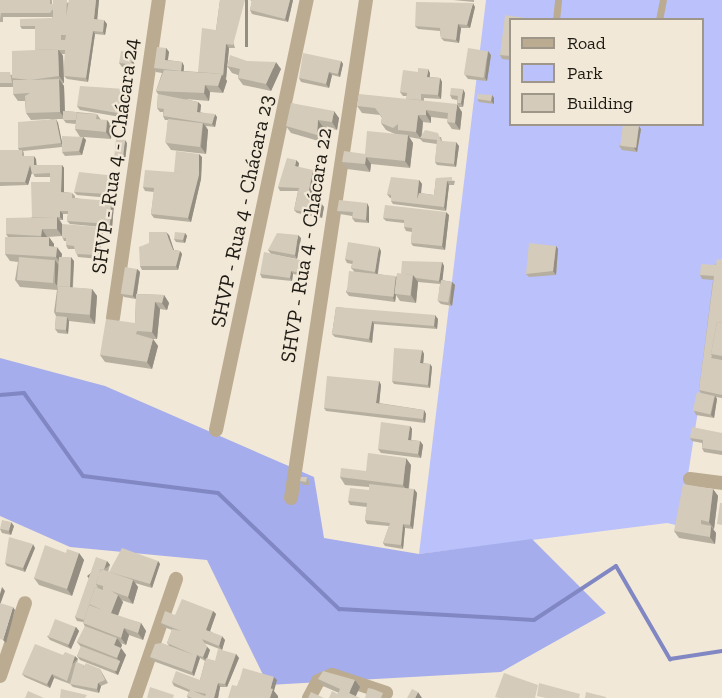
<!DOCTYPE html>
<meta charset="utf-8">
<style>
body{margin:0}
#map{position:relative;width:722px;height:698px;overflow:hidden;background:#f2e8d7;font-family:"Zilla Slab",serif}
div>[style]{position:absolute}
.green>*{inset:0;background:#bac1fb}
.forest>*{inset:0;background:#a5adec}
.stream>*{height:4px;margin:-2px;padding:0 2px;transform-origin:2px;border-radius:2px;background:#8087c3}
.service>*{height:7px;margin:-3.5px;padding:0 3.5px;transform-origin:3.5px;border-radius:3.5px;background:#bbac91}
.minor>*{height:14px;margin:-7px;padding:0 7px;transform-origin:7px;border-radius:7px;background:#bbac91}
.wall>*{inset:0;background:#b6afa0}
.shaded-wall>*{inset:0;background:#948e82;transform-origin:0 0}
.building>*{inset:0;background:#d4cbba;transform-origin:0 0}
span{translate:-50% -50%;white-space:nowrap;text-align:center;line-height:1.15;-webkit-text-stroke:4.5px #f2e8d7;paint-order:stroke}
.street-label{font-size:21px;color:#1e1a14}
.legend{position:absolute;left:509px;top:18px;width:195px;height:108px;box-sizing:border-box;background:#f2e8d7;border:2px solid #9d9689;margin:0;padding:8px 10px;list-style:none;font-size:18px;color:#1e1a14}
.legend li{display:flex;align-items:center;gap:12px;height:30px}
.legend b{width:30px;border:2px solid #9d9689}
</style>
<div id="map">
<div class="green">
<i style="clip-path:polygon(evenodd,486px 0,722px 0,722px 257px,680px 526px,667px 523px,419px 554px,486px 0,510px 20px,702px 20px,702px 124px,510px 124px,510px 20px)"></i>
</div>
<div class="forest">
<i style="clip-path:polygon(0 358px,105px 386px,314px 477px,324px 538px,419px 554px,532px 539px,606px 613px,501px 672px,268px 685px,207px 560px,70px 547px,0 516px)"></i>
</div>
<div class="stream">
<i style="left:0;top:395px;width:24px;rotate:-5deg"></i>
<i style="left:24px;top:393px;width:102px;rotate:54.6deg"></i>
<i style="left:83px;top:476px;width:136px;rotate:7.2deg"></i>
<i style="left:218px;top:493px;width:168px;rotate:43.8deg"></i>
<i style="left:339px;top:609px;width:195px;rotate:3.2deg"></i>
<i style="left:534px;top:620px;width:98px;rotate:-33.4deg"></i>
<i style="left:616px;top:566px;width:108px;rotate:59.9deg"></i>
<i style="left:670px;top:659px;width:53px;rotate:-8.7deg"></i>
</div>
<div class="service">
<i style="left:556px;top:20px;width:20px;rotate:-84deg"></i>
<i style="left:659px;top:20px;width:20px;rotate:-79deg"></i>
</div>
<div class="minor">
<i style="left:113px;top:318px;width:321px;rotate:-81.8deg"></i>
<i style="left:216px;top:430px;width:440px;rotate:-78.1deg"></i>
<i style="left:690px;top:479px;width:32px;rotate:7deg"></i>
<i style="left:291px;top:498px;width:504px;rotate:-81.44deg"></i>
<i style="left:0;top:676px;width:77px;rotate:-71.1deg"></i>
<i style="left:135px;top:698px;width:126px;rotate:-71deg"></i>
<i style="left:309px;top:698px;width:19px;rotate:-62deg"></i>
<i style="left:318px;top:681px;width:15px;rotate:-23deg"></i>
<i style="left:332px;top:675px;width:57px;rotate:18.4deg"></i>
</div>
<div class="wall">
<i style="clip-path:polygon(evenodd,0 0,52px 0,52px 4px,99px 0,97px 19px,107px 24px,105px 35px,95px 34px,88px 82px,67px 79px,64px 76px,65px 54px,62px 54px,63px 56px,64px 83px,62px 84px,64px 86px,65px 111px,97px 114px,101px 120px,107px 120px,112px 127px,111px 139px,83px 137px,86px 140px,82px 155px,65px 156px,62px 152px,62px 147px,23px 151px,24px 153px,24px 156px,36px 159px,36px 165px,62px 165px,64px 168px,64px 192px,72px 193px,75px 196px,75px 198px,114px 204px,112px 228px,70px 224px,67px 221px,68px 214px,63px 214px,63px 220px,60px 220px,62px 224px,62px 229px,103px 231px,99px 259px,78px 257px,75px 249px,68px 249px,66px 245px,66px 241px,64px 241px,62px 236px,47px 237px,54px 244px,54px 247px,62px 254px,61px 257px,74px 261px,73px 288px,92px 289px,97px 296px,95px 324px,69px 321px,68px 334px,58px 333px,55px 329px,56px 316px,54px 312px,57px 290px,20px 287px,15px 280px,18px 262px,10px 261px,5px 254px,8px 237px,6px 234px,32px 217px,50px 182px,50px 177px,35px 177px,32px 172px,28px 185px,0 186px,0 150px,19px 150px,18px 148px,51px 119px,31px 120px,26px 113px,25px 101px,18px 101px,13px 94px,13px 87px,0 87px,0 72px,12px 75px,35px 50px,35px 29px,22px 29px,20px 26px,53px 18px,52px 17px,3px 17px,3px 22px,0 22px,0 0,56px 119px,63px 119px,66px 123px,76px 124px,75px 129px,80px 137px,62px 143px,58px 123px,56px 119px)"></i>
<i style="clip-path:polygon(220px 0,235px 48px,229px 48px,226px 79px,227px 81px,223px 93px,210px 92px,209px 101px,185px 99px,198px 102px,201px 105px,200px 112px,217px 117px,215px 127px,206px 126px,208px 130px,206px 154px,171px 150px,166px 143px,168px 120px,165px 120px,163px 116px,163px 112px,160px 112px,157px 108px,158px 94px,156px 91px,162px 73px,156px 72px,154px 68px,166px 48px,169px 52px,168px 60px,182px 62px,184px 66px,184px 71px,198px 72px,216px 30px)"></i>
<i style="clip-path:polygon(250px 0,293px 0,288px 22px,252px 14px,250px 10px,252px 1px)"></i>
<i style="clip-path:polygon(453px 0,474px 0,474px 2px)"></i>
<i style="clip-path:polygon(475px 7px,470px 28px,461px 28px,459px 43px,444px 41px,441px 38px,440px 31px,418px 29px,415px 26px)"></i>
<i style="clip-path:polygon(510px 20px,510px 60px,502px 59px,500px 55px)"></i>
<i style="clip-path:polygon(133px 53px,136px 57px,134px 69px,122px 67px,119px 63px)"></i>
<i style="clip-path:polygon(491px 55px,487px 81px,468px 79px,465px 75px)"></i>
<i style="clip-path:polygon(341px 61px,343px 64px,340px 77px,332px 75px,329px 88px,301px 82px,299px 78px)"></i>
<i style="clip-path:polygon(227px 66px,281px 69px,271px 91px,243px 85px,238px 78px,238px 75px,232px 73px)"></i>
<i style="clip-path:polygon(430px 73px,430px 77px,440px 78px,442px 82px,441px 99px,424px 98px,424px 101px,462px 112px,460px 130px,452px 129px,447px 122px,448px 119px,431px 117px,431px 123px,423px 122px,422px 136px,441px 137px,442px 141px,459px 146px,456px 167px,437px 165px,435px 162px,437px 144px,423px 142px,420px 139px,409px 137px,413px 143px,410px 168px,371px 164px,370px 172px,347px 169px,342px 162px,365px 154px,395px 134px,386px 130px,381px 123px,382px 118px,380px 115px,362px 113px,357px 106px,406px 99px,407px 96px,403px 96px,400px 92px)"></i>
<i style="clip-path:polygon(125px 89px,127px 93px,126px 118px,80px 110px,77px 106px)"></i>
<i style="clip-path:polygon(465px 93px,463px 107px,459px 107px,457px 103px,457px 100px,452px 99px,450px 95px)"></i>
<i style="clip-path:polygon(492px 95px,494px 98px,494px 104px,479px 102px,477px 99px)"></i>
<i style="clip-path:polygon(291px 103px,339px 118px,337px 130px,323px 127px,322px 142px,291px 133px,286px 126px)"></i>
<i style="clip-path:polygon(641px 129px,637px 152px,622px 150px,619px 146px)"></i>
<i style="clip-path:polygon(127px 143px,125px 161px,117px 160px,114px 156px)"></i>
<i style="clip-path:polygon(202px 157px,201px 179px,191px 222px,154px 218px,151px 214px,154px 192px,145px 191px,143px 187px,174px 172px)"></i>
<i style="clip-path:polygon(299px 163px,298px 167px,316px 173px,310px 201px,324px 207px,322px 218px,310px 216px,308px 212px,307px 215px,297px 213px,294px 210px,298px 191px,280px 191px,278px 187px)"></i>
<i style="clip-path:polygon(436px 178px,455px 181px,454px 185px,449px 185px,446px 211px,393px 204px,391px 201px,391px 198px,390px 198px,387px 194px,419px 180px,422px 184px,420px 193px,434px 195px)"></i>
<i style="clip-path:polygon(118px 180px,117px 190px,110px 190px,110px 198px,77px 195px,74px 192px)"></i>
<i style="clip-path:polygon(369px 207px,369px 223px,355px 222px,352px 218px,352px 216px,340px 214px,337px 211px)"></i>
<i style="clip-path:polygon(449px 215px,445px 250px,413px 246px,411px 243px,412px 232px,406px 231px,404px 227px,404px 223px,386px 221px,383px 218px)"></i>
<i style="clip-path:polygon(185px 233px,187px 236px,185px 243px,176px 242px,174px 239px)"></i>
<i style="clip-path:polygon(169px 235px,174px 250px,180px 251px,182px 254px,178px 270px,142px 270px,140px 266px)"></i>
<i style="clip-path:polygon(301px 238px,297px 259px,271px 254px,268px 250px)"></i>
<i style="clip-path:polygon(556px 246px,558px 249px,556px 275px,529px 277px,526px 274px)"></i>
<i style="clip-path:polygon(381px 251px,378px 274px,396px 277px,401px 274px,442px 262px,444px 266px,442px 280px,452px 282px,455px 285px,452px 306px,441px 304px,438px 301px,440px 284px,418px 282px,416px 303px,400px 301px,396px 295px,395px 302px,349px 296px,346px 292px,354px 271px,351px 268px,352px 264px,347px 263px,345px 259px)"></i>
<i style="clip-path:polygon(722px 260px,722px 398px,716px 397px,717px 399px,714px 418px,696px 415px,694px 411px,701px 393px,699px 390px,713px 280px,702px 279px,700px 275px)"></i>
<i style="clip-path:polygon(312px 265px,309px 277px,293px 274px,292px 281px,262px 278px,260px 274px)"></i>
<i style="clip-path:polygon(137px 269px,140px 272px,137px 294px,164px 295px,169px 303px,167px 310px,160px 309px,157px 339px,153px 339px,158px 346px,152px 369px,105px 362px,100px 355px,135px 323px,136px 299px,124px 297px,122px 294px)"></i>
<i style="clip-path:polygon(336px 307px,438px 319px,437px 329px,374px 324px,372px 343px,335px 337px,332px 334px)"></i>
<i style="clip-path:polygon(422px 350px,424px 354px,423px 363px,430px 364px,432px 367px,430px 388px,394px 384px,392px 381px)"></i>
<i style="clip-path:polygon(379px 381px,381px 385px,379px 403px,424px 410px,426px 414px,425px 423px,326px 411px,324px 408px)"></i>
<i style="clip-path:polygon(410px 426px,412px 429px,411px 440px,420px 441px,423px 445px,421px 458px,381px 453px,378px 449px)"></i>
<i style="clip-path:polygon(722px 433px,722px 455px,704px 452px,702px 448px,702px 443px,692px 441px,690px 438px)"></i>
<i style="clip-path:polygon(411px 465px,409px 489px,414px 489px,417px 493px,413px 529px,405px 528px,403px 549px,385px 546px,383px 543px,389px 526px,367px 524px,365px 520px,367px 507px,350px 505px,348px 501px,369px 490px,369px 487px,345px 485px,340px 477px,366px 471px)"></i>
<i style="clip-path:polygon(307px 477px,309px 481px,309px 485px,303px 485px,300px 481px)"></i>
<i style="clip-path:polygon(713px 489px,718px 496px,714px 529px,713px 529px,716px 533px,715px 544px,679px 538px,674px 531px)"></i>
<i style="clip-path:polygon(14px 526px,11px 535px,2px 533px,0 529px)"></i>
<i style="clip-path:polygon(35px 548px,25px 572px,7px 566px,5px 563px)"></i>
<i style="clip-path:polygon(66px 553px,79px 553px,84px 560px,72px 596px,39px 585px,34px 578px)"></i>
<i style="clip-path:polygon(107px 561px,110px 565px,108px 572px,109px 572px,158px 561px,160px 564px,152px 588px,135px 583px,138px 587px,133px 604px,121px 600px,123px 602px,118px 616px,141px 623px,146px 631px,143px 640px,129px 635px,126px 645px,120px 643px,122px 645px,121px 648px,126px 655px,118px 675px,80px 660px,77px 656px,81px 647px,77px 642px,85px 627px,83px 622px,77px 621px,75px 617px)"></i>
<i style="clip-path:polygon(213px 611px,216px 614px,210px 631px,225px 640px,222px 650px,204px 643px,210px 650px,207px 659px,215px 661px,236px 654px,239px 658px,227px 687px,220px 687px,218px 698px,188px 698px,187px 696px,189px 692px,174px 686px,172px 682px,200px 680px,205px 661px,200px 658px,194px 676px,153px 661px,150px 657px,169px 645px,167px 643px,172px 630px,164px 627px,161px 623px,175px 615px)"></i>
<i style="clip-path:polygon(76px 627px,79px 631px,71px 649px,50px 640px,47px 636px)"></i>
<i style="clip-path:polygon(63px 655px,78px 659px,77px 663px,85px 666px,100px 669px,108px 683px,101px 686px,99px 693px,73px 687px,70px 684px,72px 679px,70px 684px,54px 678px,50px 688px,25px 677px,22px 674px)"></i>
<i style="clip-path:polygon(318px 679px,355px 680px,360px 687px,329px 698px,338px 694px,339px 693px,323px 686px)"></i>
</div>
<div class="shaded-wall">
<i style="clip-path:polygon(96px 0,99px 0,97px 22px,94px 19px)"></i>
<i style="left:245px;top:0;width:3px;height:47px"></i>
<i style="clip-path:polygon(290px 0,293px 0,288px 22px,285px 19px)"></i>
<i style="clip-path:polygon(473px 3px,475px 7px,470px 28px,467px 25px)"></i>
<i style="clip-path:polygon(104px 20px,107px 24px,105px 35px,103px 32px)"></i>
<i style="clip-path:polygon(458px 24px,461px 28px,459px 43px,456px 40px)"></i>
<i style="clip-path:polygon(93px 31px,95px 34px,88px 82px,86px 78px)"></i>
<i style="clip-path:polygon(226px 44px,229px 48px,226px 79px,223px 76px)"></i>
<i style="clip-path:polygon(166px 48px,169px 52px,167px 64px,165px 60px)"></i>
<i style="clip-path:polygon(58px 49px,63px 56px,64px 83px,59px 76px)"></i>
<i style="clip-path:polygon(488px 51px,491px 55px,487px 81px,485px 78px)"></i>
<i style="clip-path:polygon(133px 53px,136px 57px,134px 69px,131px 65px)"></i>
<i style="clip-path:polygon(341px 61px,343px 64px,340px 77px,338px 74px)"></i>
<i style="clip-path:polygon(182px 62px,184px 66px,183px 75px,181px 72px)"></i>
<i style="clip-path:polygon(276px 62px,281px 69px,271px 91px,266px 84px)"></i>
<i style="clip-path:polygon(428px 69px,430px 73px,429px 81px,427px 77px)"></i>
<i style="clip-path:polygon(329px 72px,332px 75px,329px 88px,326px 84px)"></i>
<i style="clip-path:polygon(222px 74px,227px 81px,223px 93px,218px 86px)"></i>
<i style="clip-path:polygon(440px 78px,442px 82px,441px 99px,438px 95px)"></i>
<i style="clip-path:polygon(59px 79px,64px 86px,65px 119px,60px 112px)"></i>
<i style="clip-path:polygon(205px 85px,210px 92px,209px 101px,204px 93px)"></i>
<i style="clip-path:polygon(125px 89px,127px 93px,126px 118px,123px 114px)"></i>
<i style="clip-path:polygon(463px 89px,465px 93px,463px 107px,461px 103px)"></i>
<i style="clip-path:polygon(492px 95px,494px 98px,494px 104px,491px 101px)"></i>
<i style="clip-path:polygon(198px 102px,201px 105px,200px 115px,197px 112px)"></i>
<i style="clip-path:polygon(457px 104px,462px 112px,460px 130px,455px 123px)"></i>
<i style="clip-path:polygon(426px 110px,431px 117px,431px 123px,426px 115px)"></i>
<i style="clip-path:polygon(334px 111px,339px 118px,337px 130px,332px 122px)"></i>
<i style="clip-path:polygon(215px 114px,217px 117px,215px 127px,212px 124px)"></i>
<i style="clip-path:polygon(418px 115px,423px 122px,421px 139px,416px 132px)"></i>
<i style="clip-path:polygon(56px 119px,58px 123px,63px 147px,61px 143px)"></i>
<i style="clip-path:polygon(107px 120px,112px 127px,111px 139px,106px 132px)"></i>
<i style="clip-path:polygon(318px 120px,323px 127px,322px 142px,317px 135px)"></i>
<i style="clip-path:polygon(203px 123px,208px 130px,206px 154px,201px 147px)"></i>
<i style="clip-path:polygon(639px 126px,641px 129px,637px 152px,634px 148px)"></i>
<i style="clip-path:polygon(408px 135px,413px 143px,410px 168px,405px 161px)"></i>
<i style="clip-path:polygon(83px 137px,86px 140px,82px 155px,79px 151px)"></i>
<i style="clip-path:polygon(125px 140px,127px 143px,125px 161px,122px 157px)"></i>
<i style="clip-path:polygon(456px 142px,459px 146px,456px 167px,454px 164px)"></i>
<i style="clip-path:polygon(199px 154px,202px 157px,201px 179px,191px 222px,188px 218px)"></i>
<i style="clip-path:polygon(34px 156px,36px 159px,37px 169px,34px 165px)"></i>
<i style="clip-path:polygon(366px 157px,371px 164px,370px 172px,365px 164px)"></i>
<i style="clip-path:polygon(296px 160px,299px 163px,298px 169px,295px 166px)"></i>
<i style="clip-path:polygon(30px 165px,33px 169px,28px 185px,25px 182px)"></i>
<i style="clip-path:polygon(62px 165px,64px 168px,64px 195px,61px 192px)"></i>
<i style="clip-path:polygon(313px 170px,316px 173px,310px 204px,307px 200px)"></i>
<i style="clip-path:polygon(116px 176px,118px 180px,117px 190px,115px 187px)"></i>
<i style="clip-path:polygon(419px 180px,422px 184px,420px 203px,417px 199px)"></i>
<i style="clip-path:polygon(447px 181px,449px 185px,446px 211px,444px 207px)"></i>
<i style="clip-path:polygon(108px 186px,110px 190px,110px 198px,107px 194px)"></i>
<i style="clip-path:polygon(111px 201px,114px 204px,112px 228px,110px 224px)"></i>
<i style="clip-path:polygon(321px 203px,324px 207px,322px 218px,319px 215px)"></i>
<i style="clip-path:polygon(367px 203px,369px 207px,369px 223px,366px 220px)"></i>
<i style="clip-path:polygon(60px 211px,63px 214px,63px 220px,60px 217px)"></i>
<i style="clip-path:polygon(446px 212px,449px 215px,445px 250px,442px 246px)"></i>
<i style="clip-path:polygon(57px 217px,62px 224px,62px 236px,57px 229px)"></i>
<i style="clip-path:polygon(101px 227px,103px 231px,99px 259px,97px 255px)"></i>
<i style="clip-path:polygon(42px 229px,47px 237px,46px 243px,41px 236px)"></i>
<i style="clip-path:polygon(166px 232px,169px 235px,175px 254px,173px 250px)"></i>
<i style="clip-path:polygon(185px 233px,187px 236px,185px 243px,183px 240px)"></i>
<i style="clip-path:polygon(298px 235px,301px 238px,297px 259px,295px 255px)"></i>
<i style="clip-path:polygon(49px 237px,54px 244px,54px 253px,49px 246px)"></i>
<i style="clip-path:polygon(556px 246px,558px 249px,556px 275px,553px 271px)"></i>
<i style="clip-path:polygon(57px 247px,62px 254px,61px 264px,56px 257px)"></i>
<i style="clip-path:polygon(379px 247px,381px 251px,377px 276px,375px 272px)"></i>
<i style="clip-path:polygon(180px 251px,182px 254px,178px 270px,176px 266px)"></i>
<i style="clip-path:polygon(71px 257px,74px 261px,72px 293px,70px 290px)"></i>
<i style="clip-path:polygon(55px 260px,60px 267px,60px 290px,55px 283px)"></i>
<i style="clip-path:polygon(309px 262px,312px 265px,309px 277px,307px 274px)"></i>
<i style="clip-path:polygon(442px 262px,444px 266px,442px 285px,439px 281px)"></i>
<i style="clip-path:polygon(137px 269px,140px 272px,136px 299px,133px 296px)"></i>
<i style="clip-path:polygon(291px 271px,293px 274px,292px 281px,290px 278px)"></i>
<i style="clip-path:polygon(413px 275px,418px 282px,416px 303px,411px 295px)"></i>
<i style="clip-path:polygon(396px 276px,398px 280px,395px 294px,396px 295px,395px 302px,393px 298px)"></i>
<i style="clip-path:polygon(452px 282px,455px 285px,452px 306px,450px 303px)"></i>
<i style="clip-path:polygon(92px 289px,97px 296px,95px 324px,90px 317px)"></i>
<i style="clip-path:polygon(164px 295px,169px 303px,167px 310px,162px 303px)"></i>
<i style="clip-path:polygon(155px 302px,160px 309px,157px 339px,152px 332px)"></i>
<i style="clip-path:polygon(435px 315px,438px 319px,437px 329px,434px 326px)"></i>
<i style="clip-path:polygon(67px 317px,69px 321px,68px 334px,66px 331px)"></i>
<i style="clip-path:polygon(372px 321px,374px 324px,372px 343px,369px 339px)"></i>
<i style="clip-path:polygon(153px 339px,158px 346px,152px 369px,147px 362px)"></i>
<i style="clip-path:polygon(422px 350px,424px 354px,423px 366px,420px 363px)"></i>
<i style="clip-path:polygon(430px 364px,432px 367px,430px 388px,428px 385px)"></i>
<i style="clip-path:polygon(379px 381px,381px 385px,379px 406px,376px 403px)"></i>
<i style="clip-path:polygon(715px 396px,717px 399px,714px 418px,711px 415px)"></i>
<i style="clip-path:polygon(424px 410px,426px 414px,425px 423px,423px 419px)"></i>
<i style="clip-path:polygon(410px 426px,412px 429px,411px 443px,408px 440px)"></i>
<i style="clip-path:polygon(420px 441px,423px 445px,421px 458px,418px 454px)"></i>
<i style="clip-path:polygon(406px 458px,411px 465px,408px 492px,403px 485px)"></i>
<i style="clip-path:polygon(414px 489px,417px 493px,413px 529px,410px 525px)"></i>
<i style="clip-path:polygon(713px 489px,718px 496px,714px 529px,709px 522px)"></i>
<i style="clip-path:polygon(11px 522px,14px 526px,11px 535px,9px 532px)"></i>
<i style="clip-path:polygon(403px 524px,405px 528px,403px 549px,401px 545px)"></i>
<i style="clip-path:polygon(711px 526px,716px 533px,715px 544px,710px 537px)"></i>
<i style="clip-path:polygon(33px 544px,35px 548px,25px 572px,23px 568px)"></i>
<i style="clip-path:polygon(79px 553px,84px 560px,72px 596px,67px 589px)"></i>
<i style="left:107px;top:561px;width:5px;height:25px;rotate:53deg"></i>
<i style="clip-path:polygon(158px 561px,160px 564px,152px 588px,150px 584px)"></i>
<i style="clip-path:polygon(133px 580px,138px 587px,133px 604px,128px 597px)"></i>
<i style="clip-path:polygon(2px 587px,5px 591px,0 605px,0 594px)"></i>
<i style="clip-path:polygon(118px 595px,123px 602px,116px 620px,111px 613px)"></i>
<i style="clip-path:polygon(13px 607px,15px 610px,6px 643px,3px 640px)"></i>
<i style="clip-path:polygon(213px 611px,216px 614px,209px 634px,206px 630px)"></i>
<i style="clip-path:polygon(141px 623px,146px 631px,143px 640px,138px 633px)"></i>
<i style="clip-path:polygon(76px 627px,79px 631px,71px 649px,68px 646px)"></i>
<i style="clip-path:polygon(124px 628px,129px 635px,126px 645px,121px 638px)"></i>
<i style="clip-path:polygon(222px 636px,225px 640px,222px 650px,219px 646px)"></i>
<i style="clip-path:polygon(117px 638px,122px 645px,119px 652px,114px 645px)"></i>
<i style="clip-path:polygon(207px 647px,210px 650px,206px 661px,203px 657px)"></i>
<i style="clip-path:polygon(121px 648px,126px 655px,122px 665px,117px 658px)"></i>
<i style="clip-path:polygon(236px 654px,239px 658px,227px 687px,225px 684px)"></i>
<i style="clip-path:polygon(197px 655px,200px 658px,194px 676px,192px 672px)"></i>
<i style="left:75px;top:656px;width:4px;height:26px;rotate:45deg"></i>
<i style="clip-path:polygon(120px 661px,122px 665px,118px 675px,115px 672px)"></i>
<i style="clip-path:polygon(52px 674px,54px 678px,50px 688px,47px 684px)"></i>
<i style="clip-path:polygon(274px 677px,277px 680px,274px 691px,278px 696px,278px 698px,270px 698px,270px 690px)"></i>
<i style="clip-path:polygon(355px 680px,360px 687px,355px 698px,349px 693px)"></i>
<i style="clip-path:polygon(98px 683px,101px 686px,99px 693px,97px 689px)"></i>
<i style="clip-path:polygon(218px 683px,220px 687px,218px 698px,214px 698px)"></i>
<i style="clip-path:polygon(418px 692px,422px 698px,415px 698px)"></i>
</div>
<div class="building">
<i style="clip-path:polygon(evenodd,0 0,50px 0,50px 4px,53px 4px,53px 0,67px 0,66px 16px,69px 0,96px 0,94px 19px,104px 20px,103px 32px,93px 31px,86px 78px,64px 76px,65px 50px,58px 50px,58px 49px,35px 50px,35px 26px,20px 26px,20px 19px,53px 18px,53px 9px,50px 13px,1px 13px,0 19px,0 0,61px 35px,66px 35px,65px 40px,61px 40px,61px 35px)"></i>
<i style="clip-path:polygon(220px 0,245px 0,233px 45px,226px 44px,223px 76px,222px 74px,198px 72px,202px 28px,216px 30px)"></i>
<i style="clip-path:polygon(252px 0,290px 0,285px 19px,250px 10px)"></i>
<i style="clip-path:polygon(416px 2px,473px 3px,467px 25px,458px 24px,456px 40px,441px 38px,440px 28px,415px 26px)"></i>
<i style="clip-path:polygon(505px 15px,533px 19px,510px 20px,510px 56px,500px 55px)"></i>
<i style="clip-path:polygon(157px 47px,166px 48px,165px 60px,182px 62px,181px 71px,154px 68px)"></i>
<i style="left:468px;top:48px;width:20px;height:27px;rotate:9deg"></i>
<i style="clip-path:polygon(58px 49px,59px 76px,30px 80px,59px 79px,60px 112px,26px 113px,25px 96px,30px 93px,13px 94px,13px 80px,29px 80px,12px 78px,12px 51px)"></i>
<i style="left:121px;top:51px;width:12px;height:12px;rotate:9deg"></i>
<i style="clip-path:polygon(303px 53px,341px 61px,338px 74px,329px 72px,326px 84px,299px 78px)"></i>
<i style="clip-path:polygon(230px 55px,247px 61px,276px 62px,266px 84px,238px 78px,240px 69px,227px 66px)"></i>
<i style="clip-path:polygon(418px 68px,428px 69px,427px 77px,440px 78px,438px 95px,421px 94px,421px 100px,406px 99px,407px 93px,400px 92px,403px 70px,418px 72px)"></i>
<i style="clip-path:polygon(164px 70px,222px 74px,218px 86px,205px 85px,204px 93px,156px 91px)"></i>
<i style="clip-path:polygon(0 72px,10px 72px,12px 83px,0 83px)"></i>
<i style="clip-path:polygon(80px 86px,125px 89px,123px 114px,77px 106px)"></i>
<i style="clip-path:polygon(451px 88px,463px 89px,461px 103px,457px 103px,458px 96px,450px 95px)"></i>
<i style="clip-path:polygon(158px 94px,198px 102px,197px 112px,215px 114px,212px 124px,163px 116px,164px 109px,157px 108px)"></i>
<i style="clip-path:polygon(359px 94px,457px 104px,455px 123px,447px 122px,448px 113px,426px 110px,426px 115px,418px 115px,416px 132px,398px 130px,398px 124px,393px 128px,381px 123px,382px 117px,375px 108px,357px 106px)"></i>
<i style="clip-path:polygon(477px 94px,492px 95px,491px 101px,477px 99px)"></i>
<i style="clip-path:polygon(291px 103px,334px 111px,332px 122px,318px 120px,317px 135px,286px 126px)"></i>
<i style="clip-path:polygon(63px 111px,77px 112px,76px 120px,63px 120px)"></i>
<i style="clip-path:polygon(77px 113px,97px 114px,96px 119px,107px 120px,106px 132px,75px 129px)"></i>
<i style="clip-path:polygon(56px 119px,61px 143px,18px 148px,18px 122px)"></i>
<i style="left:168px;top:119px;width:35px;height:24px;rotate:7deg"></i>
<i style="left:623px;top:124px;width:16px;height:22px;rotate:7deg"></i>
<i style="clip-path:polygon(425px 130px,438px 133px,441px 141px,456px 142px,454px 164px,435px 162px,437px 140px,420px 138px)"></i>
<i style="clip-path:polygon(367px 131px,408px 135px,405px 161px,366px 157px,365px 164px,342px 162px,344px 151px,365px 154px)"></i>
<i style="clip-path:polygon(62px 136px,83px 137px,79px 151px,62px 152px)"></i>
<i style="left:116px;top:139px;width:9px;height:17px;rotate:6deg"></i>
<i style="clip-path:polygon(0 150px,22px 150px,22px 156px,34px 156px,34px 165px,62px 165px,61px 192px,72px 193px,72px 198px,111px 201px,110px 224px,67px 221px,68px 211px,60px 211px,60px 217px,32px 217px,31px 182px,50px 182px,50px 173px,32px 174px,30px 165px,25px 182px,0 182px)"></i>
<i style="clip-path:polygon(176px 151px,199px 154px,199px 175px,188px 218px,151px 214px,154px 188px,143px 187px,145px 170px,187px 173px,174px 172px)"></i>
<i style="clip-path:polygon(287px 158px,296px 160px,295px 166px,313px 170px,307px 200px,321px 203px,319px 215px,308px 212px,306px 207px,305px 212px,294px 210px,299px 188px,278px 187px)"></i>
<i style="clip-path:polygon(79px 172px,116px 176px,115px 187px,108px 186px,107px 194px,74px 192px)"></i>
<i style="clip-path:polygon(391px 177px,419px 180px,417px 199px,419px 193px,434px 195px,436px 178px,452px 177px,452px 181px,447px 181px,444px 207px,391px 201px,391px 195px,387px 194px)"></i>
<i style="clip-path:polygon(339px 200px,367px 203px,366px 220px,352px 218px,353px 212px,337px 211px)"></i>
<i style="clip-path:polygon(385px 205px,446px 212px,442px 246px,411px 243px,412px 228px,404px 227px,404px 220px,383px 218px)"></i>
<i style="clip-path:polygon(57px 217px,57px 229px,42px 229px,41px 236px,6px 234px,6px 218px)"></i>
<i style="clip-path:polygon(62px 224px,101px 227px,97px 255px,76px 254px,74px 246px,66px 245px,66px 238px,62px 238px)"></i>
<i style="clip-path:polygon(149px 232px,166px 232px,173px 250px,180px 251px,176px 266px,140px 266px,139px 247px,149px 243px)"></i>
<i style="clip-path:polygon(175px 232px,185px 233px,183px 240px,174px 239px)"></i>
<i style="clip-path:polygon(277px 233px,298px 235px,295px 255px,268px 250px)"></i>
<i style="clip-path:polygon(5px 237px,49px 237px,49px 246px,57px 247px,56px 257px,5px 254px)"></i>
<i style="clip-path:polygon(348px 242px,379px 247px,375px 272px,351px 268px,353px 261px,345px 259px)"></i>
<i style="clip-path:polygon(529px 243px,556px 246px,553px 271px,526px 274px)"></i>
<i style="clip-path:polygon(264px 252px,309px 262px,307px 274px,291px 271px,290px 278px,260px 274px)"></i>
<i style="left:19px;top:257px;width:36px;height:23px;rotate:5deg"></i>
<i style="clip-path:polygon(59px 257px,71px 257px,70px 287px,58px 286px,57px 288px)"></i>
<i style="clip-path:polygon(717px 259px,722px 260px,722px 323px,717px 322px,711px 354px,712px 356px,711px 358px,722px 360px,722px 395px,699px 390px,714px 276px,700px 275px,701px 264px,716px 265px)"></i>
<i style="clip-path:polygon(402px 261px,442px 262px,439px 281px,416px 278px,413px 275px,401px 274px)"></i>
<i style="left:125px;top:267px;width:12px;height:27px;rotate:9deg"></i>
<i style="left:349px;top:271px;width:47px;height:21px;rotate:6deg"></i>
<i style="left:397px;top:273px;width:16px;height:21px;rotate:7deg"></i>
<i style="left:441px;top:280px;width:11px;height:21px;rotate:10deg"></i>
<i style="left:58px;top:286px;width:34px;height:26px;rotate:5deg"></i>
<i style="clip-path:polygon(136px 294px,164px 295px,162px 303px,155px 302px,152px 332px,137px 331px,136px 334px,153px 339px,147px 362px,100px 355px,106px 319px,135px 323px)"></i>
<i style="clip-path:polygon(336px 307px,435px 315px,434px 326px,372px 321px,369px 339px,332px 334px)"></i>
<i style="left:56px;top:316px;width:11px;height:13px;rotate:5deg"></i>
<i style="clip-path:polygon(717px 322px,722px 323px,722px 356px,711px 354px)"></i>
<i style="clip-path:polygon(394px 348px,422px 350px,420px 363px,430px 364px,428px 385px,392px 381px)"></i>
<i style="clip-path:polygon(327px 376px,379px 381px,376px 403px,424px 410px,423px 419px,324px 408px)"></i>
<i style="left:697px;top:392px;width:18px;height:19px;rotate:13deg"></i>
<i style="clip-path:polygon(381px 422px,410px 426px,408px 440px,420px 441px,418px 454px,378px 449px)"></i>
<i style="clip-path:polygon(692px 427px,722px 433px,722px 451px,702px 448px,703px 440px,690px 438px)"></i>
<i style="clip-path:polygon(368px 453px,406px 458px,403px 485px,340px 477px,341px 468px,366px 471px)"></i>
<i style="clip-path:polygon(301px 477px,307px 477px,306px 482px,300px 481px)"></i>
<i style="clip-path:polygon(369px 484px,414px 489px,410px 525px,403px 524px,401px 545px,383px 543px,390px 523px,365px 520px,367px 503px,348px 501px,350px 488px,369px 490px)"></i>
<i style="clip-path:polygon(683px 484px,713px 489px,709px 522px,701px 520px,701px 524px,711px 526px,710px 537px,674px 531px)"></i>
<i style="clip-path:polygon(720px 503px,722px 503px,722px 525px,717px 524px)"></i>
<i style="left:2px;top:520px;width:9px;height:9px;rotate:13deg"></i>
<i style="clip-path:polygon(9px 537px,33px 544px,23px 568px,5px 563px)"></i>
<i style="clip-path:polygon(45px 545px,66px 553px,67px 549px,79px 553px,67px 589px,34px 578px)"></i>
<i style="clip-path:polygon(122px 548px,158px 561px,150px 584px,109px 572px)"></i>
<i style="clip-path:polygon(96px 557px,107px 561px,104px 570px,101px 569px,96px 584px,98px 588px,95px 587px,89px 604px,90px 606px,89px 605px,84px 620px,75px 617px)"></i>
<i style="clip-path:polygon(101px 569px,133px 580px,128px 597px,111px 591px,118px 595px,111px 613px,141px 623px,138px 633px,124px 628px,121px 638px,83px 623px,89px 605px,102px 610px,89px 604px,95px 587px,103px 590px,103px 586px,96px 584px)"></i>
<i style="clip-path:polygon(182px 599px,213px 611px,206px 630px,222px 636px,219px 646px,202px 639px,207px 647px,203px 657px,197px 655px,192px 672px,150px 657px,155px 644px,162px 643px,194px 655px,167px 643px,172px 629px,181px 631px,161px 623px,165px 611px,175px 615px)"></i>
<i style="clip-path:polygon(0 603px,13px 607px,3px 640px,0 639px)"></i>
<i style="left:55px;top:619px;width:22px;height:19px;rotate:21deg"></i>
<i style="clip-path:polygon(85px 626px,117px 638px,114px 645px,121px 648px,117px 658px,77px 642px)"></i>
<i style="clip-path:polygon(35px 644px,63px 655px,65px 652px,75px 656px,67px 681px,52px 674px,47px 684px,22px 674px)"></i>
<i style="left:81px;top:646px;width:42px;height:11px;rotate:21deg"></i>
<i style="clip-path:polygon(evenodd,218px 649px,236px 654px,225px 684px,218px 683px,214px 698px,192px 698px,187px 696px,190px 690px,172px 682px,176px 671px,200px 680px,206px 658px,215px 661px,218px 649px,193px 691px,206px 694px,205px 696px,193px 691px)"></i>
<i style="clip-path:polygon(76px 662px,84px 665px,83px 668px,86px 663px,100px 669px,105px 680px,98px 683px,97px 689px,70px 684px)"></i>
<i style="left:243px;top:668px;width:32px;height:13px;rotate:16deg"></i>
<i style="clip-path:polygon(323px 671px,355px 680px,349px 693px,360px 698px,329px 698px,332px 691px,338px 694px,340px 689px,318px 679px)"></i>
<i style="clip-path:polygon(504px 673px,538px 685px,535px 698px,499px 698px,495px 697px)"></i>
<i style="clip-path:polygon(239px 680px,273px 689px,270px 698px,228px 698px,232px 685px,237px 686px)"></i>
<i style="clip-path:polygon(539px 683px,580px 694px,579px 698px,546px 698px,537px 696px)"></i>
<i style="clip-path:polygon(150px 687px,174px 695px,173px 698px,147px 698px)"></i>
<i style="clip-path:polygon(368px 688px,373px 689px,383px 693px,381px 698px,365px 698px)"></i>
<i style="clip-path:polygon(61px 689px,87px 695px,85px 698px,60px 698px)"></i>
<i style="clip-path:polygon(412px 689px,418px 692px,415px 698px,407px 698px)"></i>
<i style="clip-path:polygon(28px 691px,44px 698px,25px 698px)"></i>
<i style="clip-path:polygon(311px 692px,324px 698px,308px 698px)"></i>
<i style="clip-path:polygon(586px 692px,606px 697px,606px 698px,585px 698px)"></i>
</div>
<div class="street-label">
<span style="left:115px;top:156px;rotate:-82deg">SHVP - Rua 4 - Chácara 24</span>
<span style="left:242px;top:211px;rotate:-78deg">SHVP - Rua 4 - Chácara 23</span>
<span style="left:306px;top:245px;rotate:-81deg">SHVP - Rua 4 - Chácara 22</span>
</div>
<ul class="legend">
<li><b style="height:8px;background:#bbac91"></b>Road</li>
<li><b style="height:16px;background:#bac1fb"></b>Park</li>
<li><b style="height:16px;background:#d4cbba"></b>Building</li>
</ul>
</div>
